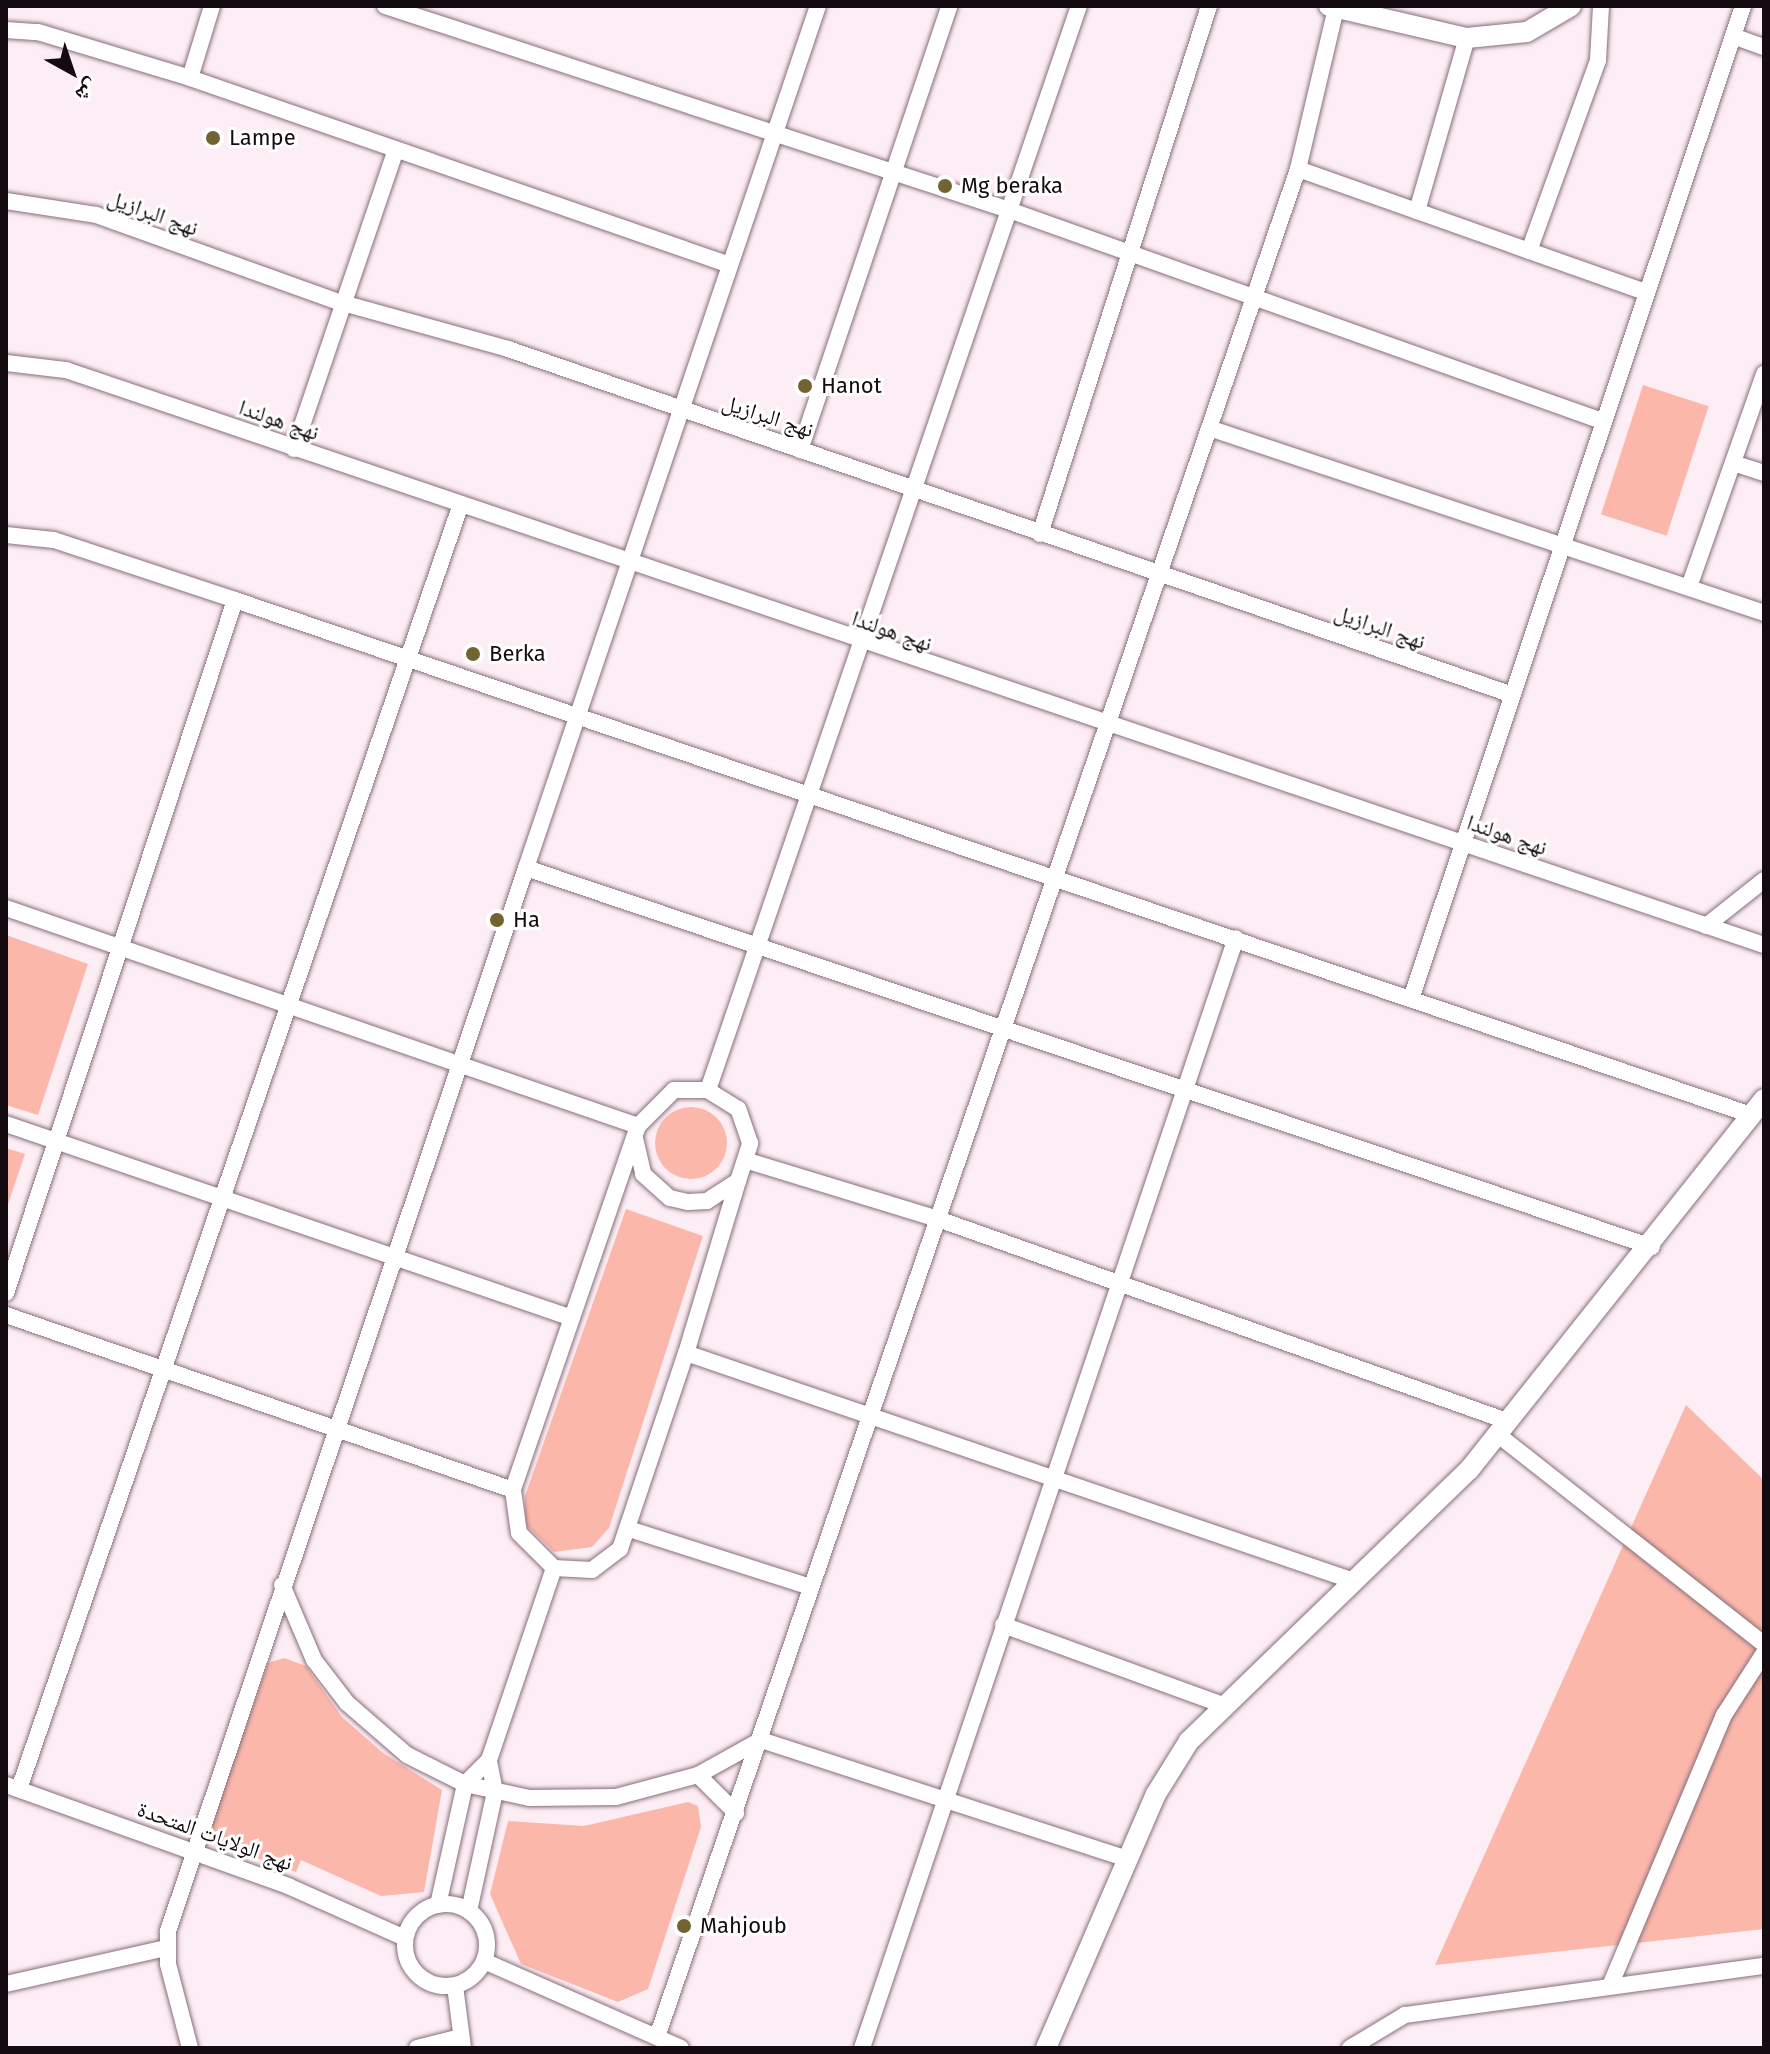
<!DOCTYPE html>
<meta charset="utf-8">
<style>
body{margin:0}
#map{position:relative;width:1770px;height:2054px;overflow:hidden;background:#fdedf5;font-family:"Fira Sans","Noto Naskh Arabic",sans-serif}
div>[style]{position:absolute}
.green>*{inset:0;background:#fcb7ab;transform-origin:0 0}
.round{border-radius:50%}
.roads{filter:drop-shadow(0 0 2px #866f7a) drop-shadow(0 0 2px #866f7a)}
.minor>*{height:16px;margin:-8px;padding:0 8px;transform-origin:8px;border-radius:8px;background:#fff}
.minor>.ring{margin:-8px;padding:0;box-sizing:content-box;background:none;border:16px solid #fff;border-radius:50%}
.tertiary>*{height:20px;margin:-10px;padding:0 10px;transform-origin:10px;border-radius:10px;background:#fff}
.dots>*{width:22px;height:22px;translate:-50% -50%;box-sizing:border-box;border:4px solid #fff;border-radius:50%}
span{translate:-50% -50%;white-space:nowrap;text-align:center;line-height:1.15;-webkit-text-stroke:6px #fff;paint-order:stroke}
.poi-label{font-size:22px;color:#140b10}
.left{translate:0 -50%;text-align:left}
.street-label{font-size:22px;color:#140b10}
.frame{position:absolute;inset:0;border:8px solid #140b10;pointer-events:none}
.north{position:absolute;left:32px;top:32px;width:80px;height:80px;-webkit-text-stroke:6px #fff;paint-order:stroke;rotate:140deg;font-size:22px;font-weight:700;line-height:32px;text-align:center;color:#140b10}
.north::after{content:'';display:block;margin:auto;width:28px;height:36px;background:#140b10;clip-path:polygon(50% 0,100% 100%,50% 72%,0 100%)}
</style>
<div id="map">
<div class="green">
<i style="left:1643px;top:385px;width:69px;height:136px;rotate:18deg"></i>
<i style="clip-path:polygon(6px 935px,88px 964px,38px 1115px,6px 1105px)"></i>
<i class="round" style="left:655px;top:1107px;width:72px;height:72px"></i>
<i style="clip-path:polygon(6px 1148px,25px 1154px,6px 1210px)"></i>
<i style="clip-path:polygon(626px 1209px,703px 1236px,609px 1528px,592px 1547px,554px 1552px,525px 1524px,525px 1496px)"></i>
<i style="clip-path:polygon(1686px 1405px,1764px 1480px,1764px 1929px,1435px 1965px)"></i>
<i style="clip-path:polygon(284px 1658px,306px 1666px,342px 1717px,383px 1753px,442px 1790px,424px 1892px,381px 1896px,301px 1860px,296px 1872px,221px 1845px,210px 1828px,268px 1663px)"></i>
<i style="clip-path:polygon(688px 1802px,698px 1806px,701px 1827px,648px 1989px,618px 2002px,521px 1964px,490px 1894px,508px 1821px,584px 1826px)"></i>
</div>
<div class="roads">
<div class="minor">
<i style="left:212px;top:6px;width:75px;rotate:107deg"></i>
<i style="left:190px;top:78px;width:568px;rotate:19.1deg"></i>
<i style="left:385px;top:6px;width:656px;rotate:18.1deg"></i>
<i style="left:1009px;top:210px;width:629px;rotate:19.59deg"></i>
<i style="left:6px;top:30px;width:32px;rotate:4deg"></i>
<i style="left:38px;top:32px;width:159px;rotate:16.8deg"></i>
<i style="left:1733px;top:36px;width:33px;rotate:20deg"></i>
<i style="left:1298px;top:169px;width:368px;rotate:19.5deg"></i>
<i style="left:6px;top:201px;width:91px;rotate:8.8deg"></i>
<i style="left:96px;top:215px;width:258px;rotate:19.7deg"></i>
<i style="left:339px;top:302px;width:175px;rotate:15.5deg"></i>
<i style="left:508px;top:349px;width:1060px;rotate:19deg"></i>
<i style="left:1417px;top:211px;width:180px;rotate:-73.9deg"></i>
<i style="left:1529px;top:251px;width:203px;rotate:-70.1deg"></i>
<i style="left:1598px;top:60px;width:54px;rotate:-86.8deg"></i>
<i style="left:6px;top:363px;width:60px;rotate:6.7deg"></i>
<i style="left:66px;top:370px;width:1793px;rotate:18.71deg"></i>
<i style="left:1209px;top:428px;width:585px;rotate:18.43deg"></i>
<i style="left:294px;top:449px;width:314px;rotate:-71.2deg"></i>
<i style="left:800px;top:450px;width:468px;rotate:-71.4deg"></i>
<i style="left:1733px;top:463px;width:33px;rotate:18deg"></i>
<i style="left:1040px;top:534px;width:554px;rotate:-72.25deg"></i>
<i style="left:6px;top:535px;width:48px;rotate:5.9deg"></i>
<i style="left:54px;top:540px;width:191px;rotate:18.3deg"></i>
<i style="left:1689px;top:587px;width:226px;rotate:-70.6deg"></i>
<i style="left:526px;top:868px;width:910px;rotate:-71.29deg"></i>
<i style="left:6px;top:908px;width:669px;rotate:19.03deg"></i>
<i style="left:1706px;top:926px;width:74px;rotate:-38.4deg"></i>
<i style="left:1411px;top:999px;width:1047px;rotate:-71.51deg"></i>
<i style="left:708px;top:1090px;width:1146px;rotate:-71.11deg"></i>
<i style="left:6px;top:1124px;width:598px;rotate:18.92deg"></i>
<i style="left:635px;top:1138px;width:37px;rotate:77deg"></i>
<i style="left:643px;top:1174px;width:36px;rotate:42deg"></i>
<i style="left:670px;top:1198px;width:18px;rotate:13deg"></i>
<i style="left:688px;top:1202px;width:19px;rotate:-3deg"></i>
<i style="left:707px;top:1201px;width:37px;rotate:-33deg"></i>
<i style="left:738px;top:1181px;width:40px;rotate:-72deg"></i>
<i style="left:750px;top:1143px;width:36px;rotate:-109deg"></i>
<i style="left:738px;top:1109px;width:36px;rotate:-148deg"></i>
<i style="left:708px;top:1090px;width:34px;rotate:180deg"></i>
<i style="left:674px;top:1090px;width:51px;rotate:135deg"></i>
<i style="left:638px;top:1126px;width:385px;rotate:109deg"></i>
<i style="left:513px;top:1490px;width:43px;rotate:82.1deg"></i>
<i style="left:519px;top:1533px;width:49px;rotate:45deg"></i>
<i style="left:554px;top:1568px;width:38px;rotate:3deg"></i>
<i style="left:592px;top:1570px;width:35px;rotate:-37deg"></i>
<i style="left:620px;top:1549px;width:207px;rotate:-71.4deg"></i>
<i style="left:748px;top:1161px;width:199px;rotate:17deg"></i>
<i style="left:938px;top:1219px;width:604px;rotate:19.55deg"></i>
<i style="left:738px;top:1181px;width:180px;rotate:106.8deg"></i>
<i style="left:686px;top:1353px;width:706px;rotate:18.85deg"></i>
<i style="left:6px;top:1293px;width:730px;rotate:-71.71deg"></i>
<i style="left:235px;top:600px;width:1601px;rotate:18.76deg"></i>
<i style="left:6px;top:1315px;width:536px;rotate:19.04deg"></i>
<i style="left:1497px;top:1434px;width:340px;rotate:38.2deg"></i>
<i style="left:629px;top:1529px;width:191px;rotate:17.7deg"></i>
<i style="left:282px;top:1585px;width:82px;rotate:66.9deg"></i>
<i style="left:314px;top:1660px;width:54px;rotate:52.5deg"></i>
<i style="left:347px;top:1703px;width:79px;rotate:40.9deg"></i>
<i style="left:407px;top:1755px;width:65px;rotate:26.6deg"></i>
<i style="left:465px;top:1784px;width:66px;rotate:12.2deg"></i>
<i style="left:530px;top:1798px;width:86px;rotate:-0.7deg"></i>
<i style="left:616px;top:1797px;width:85px;rotate:-15deg"></i>
<i style="left:698px;top:1775px;width:72px;rotate:-29.1deg"></i>
<i style="left:761px;top:1740px;width:385px;rotate:18deg"></i>
<i style="left:1003px;top:1625px;width:234px;rotate:20deg"></i>
<i style="left:698px;top:1775px;width:54px;rotate:45deg"></i>
<i style="left:6px;top:1785px;width:300px;rotate:19.7deg"></i>
<i style="left:288px;top:1886px;width:128px;rotate:24deg"></i>
<i style="left:19px;top:1789px;width:1356px;rotate:-71.02deg"></i>
<i class="ring" style="left:405px;top:1904px;width:66px;height:66px"></i>
<i style="left:438px;top:1905px;width:124px;rotate:-77.4deg"></i>
<i style="left:465px;top:1784px;width:34px;rotate:-45deg"></i>
<i style="left:489px;top:1760px;width:203px;rotate:-71.3deg"></i>
<i style="left:469px;top:1911px;width:122px;rotate:-77.7deg"></i>
<i style="left:495px;top:1792px;width:33px;rotate:-101deg"></i>
<i style="left:484px;top:1961px;width:215px;rotate:23.8deg"></i>
<i style="left:6px;top:1984px;width:164px;rotate:-12.7deg"></i>
<i style="left:455px;top:1986px;width:63px;rotate:82.6deg"></i>
<i style="left:1610px;top:1986px;width:294px;rotate:-67.2deg"></i>
<i style="left:1724px;top:1715px;width:74px;rotate:-57.2deg"></i>
<i style="left:657px;top:2037px;width:1975px;rotate:-71.06deg"></i>
<i style="left:1298px;top:169px;width:165px;rotate:-76.7deg"></i>
<i style="left:190px;top:2048px;width:87px;rotate:-104.7deg"></i>
<i style="left:168px;top:1964px;width:33px;rotate:-90deg"></i>
<i style="left:168px;top:1931px;width:1122px;rotate:-71.39deg"></i>
<i style="left:526px;top:868px;width:1188px;rotate:18.6deg"></i>
<i style="left:417px;top:2048px;width:44px;rotate:-14.3deg"></i>
<i style="left:862px;top:2048px;width:1171px;rotate:-71.38deg"></i>
<i style="left:1350px;top:2048px;width:64px;rotate:-31deg"></i>
<i style="left:1405px;top:2015px;width:362px;rotate:-7.8deg"></i>
</div>
<div class="tertiary">
<i style="left:1329px;top:6px;width:142px;rotate:13.1deg"></i>
<i style="left:1467px;top:38px;width:60px;rotate:-5.7deg"></i>
<i style="left:1527px;top:32px;width:51px;rotate:-30.6deg"></i>
<i style="left:1046px;top:2048px;width:277px;rotate:-66.6deg"></i>
<i style="left:1156px;top:1794px;width:62px;rotate:-58.1deg"></i>
<i style="left:1189px;top:1741px;width:390px;rotate:-44.1deg"></i>
<i style="left:1469px;top:1470px;width:474px;rotate:-51.5deg"></i>
</div>
</div>
<div class="dots">
<i style="left:213px;top:138px;background:#726432"></i>
<i style="left:945px;top:186px;background:#726432"></i>
<i style="left:805px;top:386px;background:#726432"></i>
<i style="left:473px;top:654px;background:#726432"></i>
<i style="left:497px;top:920px;background:#726432"></i>
<i style="left:684px;top:1926px;background:#726432"></i>
</div>
<div class="poi-label">
<span class="left" style="left:229px;top:138px">Lampe</span>
<span class="left" style="left:961px;top:186px">Mg beraka</span>
<span class="left" style="left:821px;top:386px">Hanot</span>
<span class="left" style="left:489px;top:654px">Berka</span>
<span class="left" style="left:513px;top:920px">Ha</span>
<span class="left" style="left:700px;top:1926px">Mahjoub</span>
</div>
<div class="street-label">
<span style="left:153px;top:213px;rotate:20deg">نهج البرازيل</span>
<span style="left:768px;top:416px;rotate:18deg">نهج البرازيل</span>
<span style="left:279px;top:420px;rotate:19deg">نهج هولندا</span>
<span style="left:1380px;top:627px;rotate:19deg">نهج البرازيل</span>
<span style="left:892px;top:631px;rotate:19deg">نهج هولندا</span>
<span style="left:1507px;top:835px;rotate:19deg">نهج هولندا</span>
<span style="left:215px;top:1836px;rotate:20deg">نهج الولايات المتحدة</span>
</div>
<div class="frame"></div>
<div class="north">ش</div>
</div>
